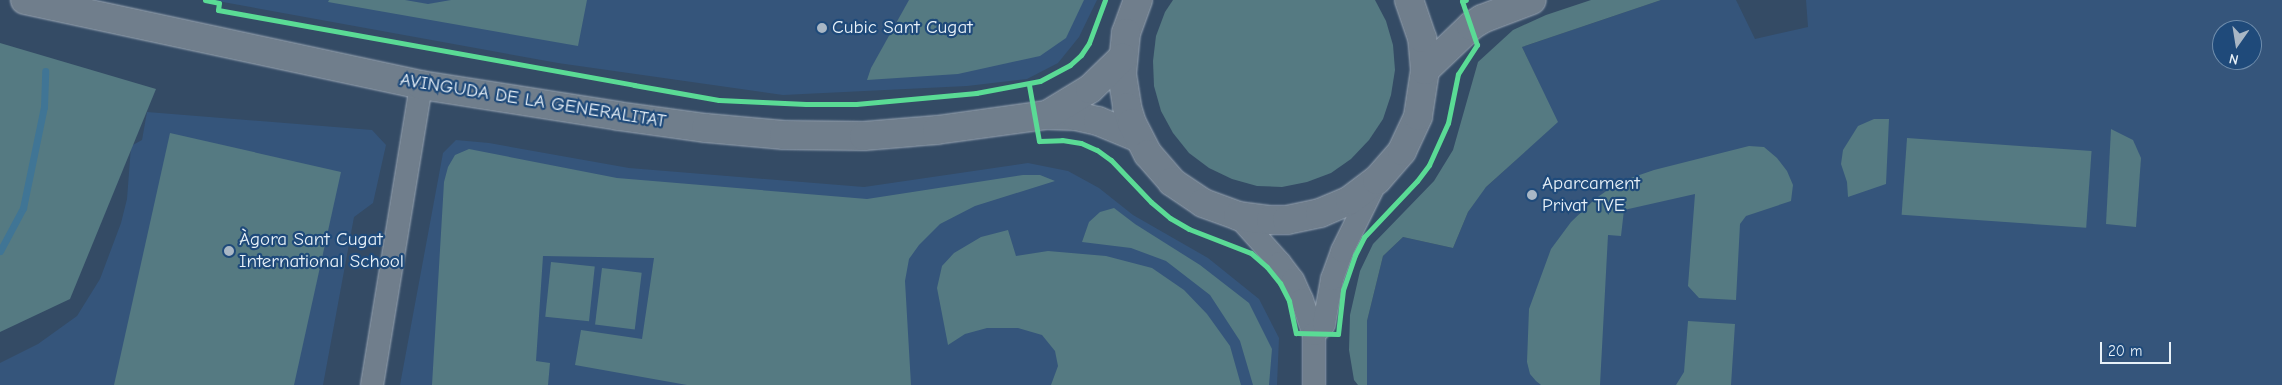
<!DOCTYPE html>
<meta charset="utf-8">
<style>
body{margin:0}
#map{position:relative;width:2282px;height:385px;overflow:hidden;background:#344b65;font-family:"Comic Neue",sans-serif}
div>[style]{position:absolute}
.built>*{inset:0;background:#35557b}
.green>*{inset:0;background:#557a82;transform-origin:0 0}
.stream>*{height:7px;margin:-3.5px;padding:0 3.5px;transform-origin:3.5px;border-radius:3.5px;background:#407595}
.roads{filter:drop-shadow(0 0 1px #9aa6b3) drop-shadow(0 0 1px #9aa6b3)}
.minor>*{height:22px;margin:-11px;padding:0 11px;transform-origin:11px;border-radius:11px;background:#707e8c}
.tertiary>*{height:28px;margin:-14px;padding:0 14px;transform-origin:14px;border-radius:14px;background:#707e8c}
.cycleway>*{height:5px;margin:-2.5px;padding:0 2.5px;transform-origin:2.5px;border-radius:2.5px;background:#5adb95}
.dots>*{width:14px;height:14px;translate:-50% -50%;box-sizing:border-box;border:2px solid #1f4a7a;border-radius:50%}
span{translate:-50% -50%;white-space:nowrap;text-align:center;line-height:1.15;-webkit-text-stroke:4.5px #1f4a7a;paint-order:stroke}
.poi-label{font-size:19px;color:#e8f1f8}
.left{translate:0 -50%;text-align:left}
.street-label{font-size:19px;color:#e8f1f8}
.north{position:absolute;left:2212px;top:20px;width:50px;height:50px;box-sizing:border-box;background:#1f4a7a;border:1px solid #6f8dac;border-radius:50%;rotate:193deg;font-size:14px;font-weight:700;line-height:20px;text-align:center;color:#e8f1f8}
.north::after{content:'';display:block;margin:auto;width:18px;height:22px;background:#a9b7c5;clip-path:polygon(50% 0,100% 100%,50% 72%,0 100%)}
.scale{position:absolute;left:2100px;top:342px;width:71px;height:22px;box-sizing:border-box;border:2px solid #e8f1f8;border-top:0;padding-left:6px;font-size:15px;line-height:18px;white-space:nowrap;color:#e8f1f8;-webkit-text-stroke:4px #1f4a7a;paint-order:stroke}
</style>
<div id="map">
<div class="built">
<i style="clip-path:polygon(212px 0,1097px 0,1079px 37px,1058px 63px,1027px 79px,967px 86px,783px 95px,558px 63px)"></i>
<i style="clip-path:polygon(evenodd,1661px 0,1736px 0,1755px 39px,1808px 27px,1806px 0,2282px 0,2282px 385px,1367px 385px,1367px 321px,1383px 256px,1403px 237px,1453px 248px,1468px 212px,1483px 190px,1557px 122px,1522px 47px,1661px 0,2222px 30px,2252px 30px,2252px 60px,2222px 60px,2222px 30px)"></i>
<i style="clip-path:polygon(147px 112px,372px 130px,386px 145px,373px 203px,354px 217px,323px 385px,0 385px,0 363px,38px 344px,77px 316px,100px 279px,121px 223px,127px 199px,131px 146px,142px 140px)"></i>
<i style="clip-path:polygon(456px 140px,489px 143px,629px 168px,864px 187px,1028px 163px,1068px 171px,1099px 188px,1133px 215px,1208px 258px,1259px 299px,1279px 338px,1277px 385px,400px 385px,443px 153px)"></i>
</div>
<div class="green">
<i style="clip-path:polygon(329px 0,405px 0,428px 4px,451px 0,587px 0,578px 46px,328px 2px)"></i>
<i style="clip-path:polygon(909px 0,1084px 0,1066px 38px,1040px 56px,958px 74px,867px 80px,871px 68px)"></i>
<i style="clip-path:polygon(1173px 0,1375px 0,1386px 21px,1393px 45px,1395px 70px,1391px 95px,1383px 119px,1369px 140px,1351px 159px,1331px 173px,1307px 182px,1282px 187px,1257px 186px,1232px 179px,1209px 168px,1189px 153px,1173px 133px,1161px 111px,1154px 86px,1153px 61px,1156px 36px,1165px 12px)"></i>
<i style="clip-path:polygon(1591px 0,1661px 0,1522px 47px,1558px 122px,1486px 187px,1468px 212px,1453px 248px,1403px 237px,1383px 256px,1367px 321px,1367px 385px,1358px 385px,1354px 380px,1349px 350px,1350px 315px,1360px 271px,1373px 244px,1434px 181px,1453px 150px,1478px 62px,1513px 30px,1546px 15px)"></i>
<i style="clip-path:polygon(0 43px,156px 89px,70px 299px,0 332px)"></i>
<i style="clip-path:polygon(1874px 119px,1889px 119px,1886px 184px,1848px 197px,1847px 182px,1841px 164px,1843px 150px,1858px 126px)"></i>
<i style="clip-path:polygon(2111px 129px,2133px 140px,2141px 158px,2136px 227px,2106px 224px)"></i>
<i style="clip-path:polygon(170px 133px,341px 172px,294px 385px,114px 385px)"></i>
<i style="left:1907px;top:138px;width:185px;height:77px;rotate:4deg"></i>
<i style="clip-path:polygon(1749px 146px,1764px 147px,1777px 158px,1787px 171px,1793px 185px,1791px 201px,1746px 216px,1740px 224px,1736px 300px,1699px 298px,1688px 286px,1695px 194px,1624px 210px,1621px 236px,1608px 235px,1600px 385px,1541px 385px,1536px 381px,1530px 374px,1527px 362px,1529px 309px,1551px 249px,1571px 222px,1595px 199px,1619px 182px,1654px 170px)"></i>
<i style="clip-path:polygon(469px 149px,617px 178px,867px 199px,1023px 175px,1040px 175px,1055px 181px,975px 206px,940px 224px,919px 245px,909px 259px,905px 281px,911px 385px,687px 385px,575px 365px,581px 330px,642px 339px,654px 258px,543px 256px,536px 361px,550px 363px,548px 385px,432px 385px,444px 182px,448px 167px,455px 155px)"></i>
<i style="clip-path:polygon(1114px 208px,1135px 224px,1200px 265px,1249px 303px,1272px 349px,1269px 385px,1253px 385px,1240px 341px,1210px 295px,1166px 261px,1131px 248px,1082px 242px,1089px 222px,1100px 212px)"></i>
<i style="clip-path:polygon(1008px 230px,1016px 256px,1048px 251px,1106px 256px,1152px 268px,1184px 290px,1207px 314px,1230px 346px,1241px 385px,1051px 385px,1058px 366px,1055px 351px,1042px 335px,1018px 328px,987px 328px,965px 334px,948px 345px,937px 288px,942px 266px,954px 253px,981px 237px)"></i>
<i style="left:551px;top:262px;width:44px;height:55px;rotate:6deg"></i>
<i style="left:602px;top:268px;width:40px;height:57px;rotate:7deg"></i>
<i style="clip-path:polygon(1688px 321px,1735px 324px,1731px 385px,1676px 385px,1684px 372px)"></i>
</div>
<div class="stream">
<i style="left:0;top:251px;width:49px;rotate:-61.9deg"></i>
<i style="left:23px;top:208px;width:103px;rotate:-78.3deg"></i>
<i style="left:44px;top:107px;width:36px;rotate:-88deg"></i>
</div>
<div class="roads">
<div class="minor">
<i style="left:1238px;top:216px;width:63px;rotate:48.2deg"></i>
<i style="left:1280px;top:263px;width:21px;rotate:53deg"></i>
<i style="left:1293px;top:280px;width:22px;rotate:66deg"></i>
<i style="left:1302px;top:300px;width:36px;rotate:71deg"></i>
<i style="left:1314px;top:334px;width:51px;rotate:90deg"></i>
<i style="left:1314px;top:334px;width:14px;rotate:-45deg"></i>
<i style="left:1324px;top:324px;width:46px;rotate:-79.9deg"></i>
<i style="left:1332px;top:279px;width:30px;rotate:-70deg"></i>
<i style="left:1342px;top:251px;width:79px;rotate:-63.8deg"></i>
<i style="left:372px;top:385px;width:304px;rotate:-80.7deg"></i>
</div>
<div class="tertiary">
<i style="left:25px;top:0;width:405px;rotate:12.1deg"></i>
<i style="left:421px;top:85px;width:199px;rotate:8.9deg"></i>
<i style="left:618px;top:116px;width:89px;rotate:7.8deg"></i>
<i style="left:706px;top:128px;width:78px;rotate:5.1deg"></i>
<i style="left:784px;top:135px;width:80px;rotate:0.7deg"></i>
<i style="left:864px;top:136px;width:73px;rotate:-4.7deg"></i>
<i style="left:937px;top:130px;width:111px;rotate:-7.8deg"></i>
<i style="left:1047px;top:115px;width:29px;rotate:2deg"></i>
<i style="left:1076px;top:116px;width:23px;rotate:13deg"></i>
<i style="left:1098px;top:121px;width:44px;rotate:22.5deg"></i>
<i style="left:1138px;top:0;width:35px;rotate:110deg"></i>
<i style="left:1126px;top:33px;width:41px;rotate:95.6deg"></i>
<i style="left:1122px;top:74px;width:33px;rotate:81deg"></i>
<i style="left:1127px;top:107px;width:17px;rotate:73deg"></i>
<i style="left:1132px;top:123px;width:35px;rotate:63deg"></i>
<i style="left:1148px;top:154px;width:37px;rotate:49deg"></i>
<i style="left:1172px;top:182px;width:37px;rotate:34deg"></i>
<i style="left:1203px;top:203px;width:37px;rotate:20deg"></i>
<i style="left:1238px;top:216px;width:33px;rotate:7deg"></i>
<i style="left:1271px;top:220px;width:16px"></i>
<i style="left:1287px;top:220px;width:34px;rotate:-12deg"></i>
<i style="left:1320px;top:213px;width:33px;rotate:-23deg"></i>
<i style="left:1350px;top:200px;width:34px;rotate:-37deg"></i>
<i style="left:1377px;top:180px;width:38px;rotate:-49deg"></i>
<i style="left:1402px;top:151px;width:38px;rotate:-65deg"></i>
<i style="left:1418px;top:116px;width:47px;rotate:-81.3deg"></i>
<i style="left:1425px;top:70px;width:32px;rotate:-95deg"></i>
<i style="left:1422px;top:38px;width:40px;rotate:-108.9deg"></i>
<i style="left:1425px;top:70px;width:64px;rotate:-43.7deg"></i>
<i style="left:1471px;top:26px;width:13px;rotate:-32deg"></i>
<i style="left:1482px;top:19px;width:53px;rotate:-20.8deg"></i>
<i style="left:1047px;top:115px;width:50px;rotate:-31.2deg"></i>
<i style="left:1090px;top:89px;width:45px;rotate:-44.1deg"></i>
</div>
</div>
<div class="cycleway">
<i style="left:205px;top:0;width:14px;rotate:12deg"></i>
<i style="left:219px;top:3px;width:7px;rotate:98deg"></i>
<i style="left:218px;top:10px;width:423px;rotate:10.2deg"></i>
<i style="left:634px;top:85px;width:86px;rotate:10deg"></i>
<i style="left:719px;top:100px;width:87px;rotate:2.6deg"></i>
<i style="left:806px;top:104px;width:50px"></i>
<i style="left:856px;top:104px;width:121px;rotate:-5.2deg"></i>
<i style="left:976px;top:93px;width:65px;rotate:-10.6deg"></i>
<i style="left:1040px;top:81px;width:34px;rotate:-28deg"></i>
<i style="left:1070px;top:65px;width:15px;rotate:-42deg"></i>
<i style="left:1081px;top:55px;width:14px;rotate:-56deg"></i>
<i style="left:1089px;top:43px;width:46px;rotate:-69.6deg"></i>
<i style="left:1029px;top:85px;width:57px;rotate:79.9deg"></i>
<i style="left:1039px;top:141px;width:23px;rotate:-2deg"></i>
<i style="left:1062px;top:140px;width:19px;rotate:9deg"></i>
<i style="left:1081px;top:143px;width:17px;rotate:24deg"></i>
<i style="left:1097px;top:150px;width:17px;rotate:36deg"></i>
<i style="left:1111px;top:160px;width:58px;rotate:46.4deg"></i>
<i style="left:1151px;top:202px;width:25px;rotate:40deg"></i>
<i style="left:1170px;top:218px;width:22px;rotate:30deg"></i>
<i style="left:1189px;top:229px;width:66px;rotate:21.2deg"></i>
<i style="left:1251px;top:253px;width:21px;rotate:41deg"></i>
<i style="left:1267px;top:267px;width:21px;rotate:51deg"></i>
<i style="left:1280px;top:283px;width:20px;rotate:63deg"></i>
<i style="left:1289px;top:301px;width:33px;rotate:78deg"></i>
<i style="left:1296px;top:333px;width:42px;rotate:1.4deg"></i>
<i style="left:1338px;top:334px;width:44px;rotate:-83.5deg"></i>
<i style="left:1343px;top:290px;width:37px;rotate:-71deg"></i>
<i style="left:1355px;top:255px;width:20px;rotate:-63deg"></i>
<i style="left:1364px;top:237px;width:77px;rotate:-46.6deg"></i>
<i style="left:1417px;top:181px;width:20px;rotate:-53deg"></i>
<i style="left:1429px;top:165px;width:46px;rotate:-65.7deg"></i>
<i style="left:1448px;top:123px;width:50px;rotate:-78.5deg"></i>
<i style="left:1458px;top:74px;width:35px;rotate:-57deg"></i>
<i style="left:1477px;top:45px;width:46px;rotate:-108.8deg"></i>
<i style="left:1462px;top:1px;width:4px;rotate:-14deg"></i>
</div>
<div class="dots">
<i style="left:822px;top:28px;background:#a9b7c5"></i>
<i style="left:1532px;top:195px;background:#a9b7c5"></i>
<i style="left:229px;top:251px;background:#a9b7c5"></i>
</div>
<div class="poi-label">
<span class="left" style="left:832px;top:28px">Cubic Sant Cugat</span>
<span class="left" style="left:1542px;top:195px">Aparcament<br>Privat TVE</span>
<span class="left" style="left:239px;top:251px">Àgora Sant Cugat<br>International School</span>
</div>
<div class="street-label">
<span style="left:533px;top:101px;rotate:9deg">AVINGUDA DE LA GENERALITAT</span>
</div>
<div class="north">N</div>
<div class="scale">20 m</div>
</div>
